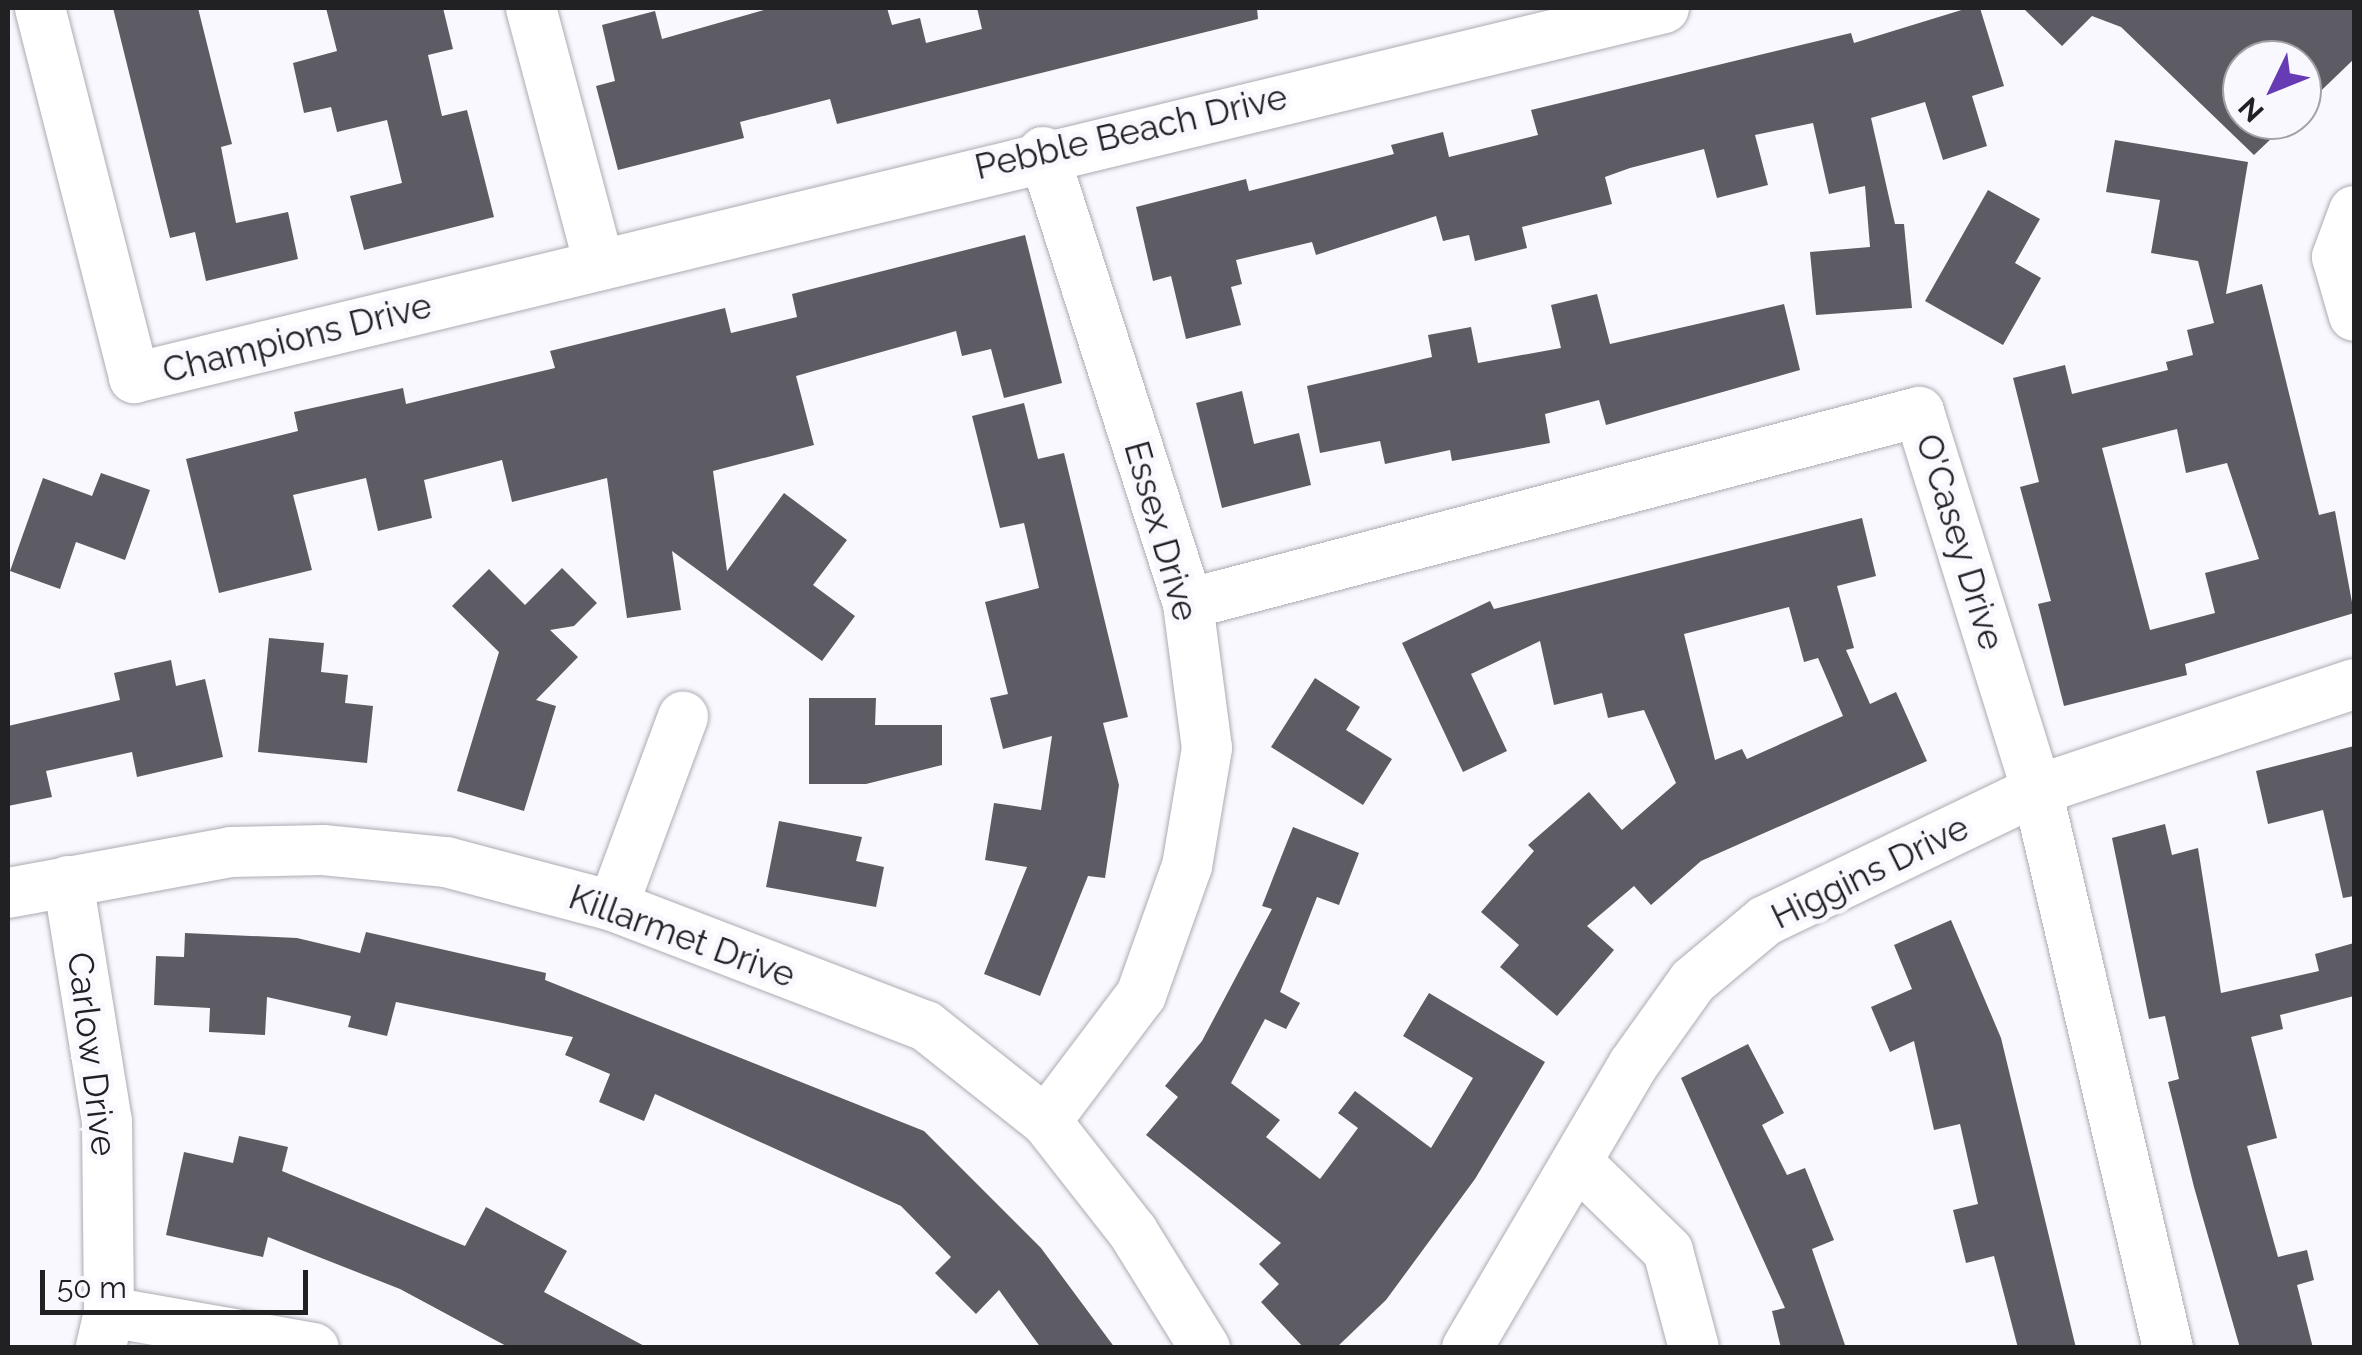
<!DOCTYPE html>
<style>
body{margin:0}
#map{position:relative;width:2362px;height:1355px;overflow:hidden;background:#f9f8fe;font-family:Raleway,sans-serif}
div>[style]{position:absolute}
.building>*{inset:0;background:#5d5b63}
.roads{filter:drop-shadow(0 0 2px #acabb3) drop-shadow(0 0 2px #acabb3)}
.minor>*{height:50px;margin:-25px;padding:0 25px;transform-origin:25px;border-radius:25px;background:#fff}
span{translate:-50% -50%;white-space:nowrap;text-align:center;line-height:1.15;-webkit-text-stroke:10px #f9f8fe;paint-order:stroke}
.street-label{font-size:35px;color:#212023}
.frame{position:absolute;inset:0;border:10px solid #212023;pointer-events:none}
.north{position:absolute;left:2222px;top:40px;width:100px;height:100px;box-sizing:border-box;background:#f9f8fe;border:2px solid #a3a2a6;border-radius:50%;rotate:227deg;font-size:28px;font-weight:700;line-height:40px;text-align:center;color:#212023}
.north::after{content:'';display:block;margin:auto;width:35px;height:45px;background:#673bb3;clip-path:polygon(50% 0,100% 100%,50% 72%,0 100%)}
.scale{position:absolute;left:40px;top:1270px;width:268px;height:45px;box-sizing:border-box;border:5px solid #212023;border-top:0;padding-left:12px;font-size:30px;line-height:35px;white-space:nowrap;color:#212023;-webkit-text-stroke:8px #f9f8fe;paint-order:stroke}
</style>
<div id="map">
<div class="building">
<i style="clip-path:polygon(113px 8px,198px 8px,232px 144px,221px 147px,236px 223px,288px 212px,298px 259px,206px 281px,195px 232px,170px 238px)"></i>
<i style="clip-path:polygon(326px 8px,443px 8px,453px 49px,428px 55px,442px 116px,467px 110px,494px 217px,364px 250px,350px 196px,402px 183px,387px 120px,337px 132px,331px 107px,304px 113px,293px 63px,337px 51px)"></i>
<i style="clip-path:polygon(771px 8px,887px 8px,892px 25px,920px 18px,926px 43px,982px 29px,977px 8px,1257px 8px,1258px 19px,837px 124px,830px 99px,740px 122px,744px 138px,618px 170px,596px 86px,615px 81px,602px 25px,655px 11px,662px 39px)"></i>
<i style="clip-path:polygon(1968px 8px,1980px 8px,2004px 86px,1972px 96px,1987px 146px,1943px 160px,1925px 102px,1871px 118px,1895px 224px,1904px 224px,1912px 308px,1816px 315px,1810px 252px,1870px 247px,1865px 186px,1829px 194px,1813px 123px,1755px 135px,1768px 185px,1717px 198px,1704px 149px,1630px 168px,1605px 177px,1612px 204px,1522px 227px,1527px 248px,1475px 261px,1469px 235px,1443px 241px,1436px 216px,1316px 255px,1312px 242px,1236px 260px,1242px 284px,1231px 287px,1241px 325px,1186px 339px,1171px 276px,1153px 281px,1136px 207px,1246px 179px,1249px 191px,1394px 154px,1391px 145px,1443px 132px,1449px 157px,1538px 135px,1531px 110px,1851px 33px,1854px 43px)"></i>
<i style="clip-path:polygon(2023px 8px,2354px 8px,2354px 59px,2302px 109px,2302px 60px,2242px 60px,2242px 120px,2291px 120px,2254px 155px,2121px 27px,2092px 16px,2062px 46px)"></i>
<i style="clip-path:polygon(evenodd,2115px 140px,2248px 162px,2226px 294px,2262px 284px,2319px 515px,2335px 511px,2354px 613px,2185px 664px,2187px 675px,2064px 706px,2038px 604px,2051px 601px,2020px 487px,2039px 482px,2013px 378px,2065px 365px,2072px 394px,2168px 370px,2166px 362px,2193px 355px,2187px 330px,2214px 323px,2198px 261px,2151px 253px,2160px 200px,2106px 192px,2115px 140px,2177px 429px,2186px 473px,2227px 463px,2259px 559px,2205px 573px,2215px 613px,2150px 630px,2102px 448px,2177px 429px)"></i>
<i style="clip-path:polygon(1988px 190px,2040px 219px,2015px 263px,2041px 278px,2003px 345px,1925px 301px)"></i>
<i style="clip-path:polygon(1025px 235px,1062px 383px,1004px 398px,991px 349px,962px 356px,956px 331px,796px 376px,814px 445px,713px 471px,727px 571px,784px 493px,847px 540px,813px 585px,855px 616px,822px 661px,672px 551px,681px 610px,627px 618px,607px 478px,512px 502px,502px 460px,424px 480px,432px 518px,378px 531px,366px 478px,293px 495px,312px 570px,219px 593px,186px 459px,298px 431px,294px 412px,403px 388px,406px 404px,555px 368px,550px 351px,725px 308px,731px 333px,797px 317px,792px 294px)"></i>
<i style="clip-path:polygon(1597px 294px,1610px 344px,1784px 304px,1800px 370px,1606px 425px,1599px 400px,1545px 414px,1550px 443px,1452px 461px,1450px 450px,1385px 464px,1380px 441px,1320px 453px,1307px 386px,1432px 357px,1428px 335px,1471px 327px,1478px 363px,1561px 348px,1551px 305px)"></i>
<i style="clip-path:polygon(1242px 391px,1254px 444px,1299px 433px,1311px 485px,1222px 508px,1196px 403px)"></i>
<i style="clip-path:polygon(1024px 403px,1038px 459px,1064px 453px,1128px 717px,1103px 723px,1119px 785px,1105px 878px,1088px 876px,1040px 996px,984px 974px,1027px 867px,985px 860px,994px 803px,1041px 810px,1052px 736px,1003px 749px,990px 698px,1008px 694px,985px 602px,1039px 588px,1024px 523px,1000px 528px,972px 416px)"></i>
<i style="clip-path:polygon(101px 473px,150px 490px,125px 560px,76px 542px,60px 589px,10px 571px,43px 478px,92px 496px)"></i>
<i style="clip-path:polygon(evenodd,1862px 518px,1876px 576px,1837px 586px,1854px 648px,1846px 650px,1870px 704px,1896px 692px,1927px 761px,1701px 861px,1651px 905px,1634px 886px,1587px 926px,1614px 950px,1557px 1016px,1500px 967px,1519px 945px,1481px 912px,1534px 851px,1528px 845px,1589px 792px,1622px 830px,1676px 783px,1644px 710px,1608px 718px,1602px 693px,1554px 705px,1540px 641px,1471px 674px,1507px 751px,1463px 772px,1402px 643px,1490px 601px,1494px 609px,1862px 518px,1789px 607px,1804px 662px,1818px 658px,1843px 716px,1747px 759px,1742px 749px,1715px 760px,1684px 634px,1789px 607px)"></i>
<i style="clip-path:polygon(562px 568px,597px 603px,574px 626px,550px 630px,578px 657px,536px 700px,556px 706px,524px 811px,457px 791px,499px 652px,452px 606px,489px 569px,525px 605px)"></i>
<i style="clip-path:polygon(269px 638px,324px 643px,321px 672px,348px 675px,345px 703px,373px 706px,367px 763px,258px 752px)"></i>
<i style="clip-path:polygon(171px 660px,176px 686px,205px 679px,223px 757px,137px 777px,132px 752px,46px 771px,52px 797px,8px 806px,8px 726px,120px 700px,114px 673px)"></i>
<i style="clip-path:polygon(1315px 678px,1360px 707px,1346px 730px,1392px 759px,1363px 805px,1271px 747px)"></i>
<i style="clip-path:polygon(809px 698px,876px 698px,875px 725px,942px 725px,942px 765px,866px 784px,809px 784px)"></i>
<i style="clip-path:polygon(2354px 746px,2354px 896px,2343px 898px,2323px 810px,2268px 824px,2256px 771px)"></i>
<i style="clip-path:polygon(779px 821px,862px 837px,856px 861px,884px 867px,876px 907px,766px 887px)"></i>
<i style="clip-path:polygon(2165px 824px,2172px 855px,2198px 848px,2221px 993px,2319px 971px,2315px 954px,2354px 943px,2354px 996px,2280px 1015px,2283px 1029px,2251px 1037px,2277px 1138px,2247px 1146px,2278px 1257px,2307px 1250px,2314px 1280px,2297px 1285px,2313px 1348px,2240px 1348px,2194px 1187px,2168px 1082px,2179px 1079px,2165px 1016px,2149px 1019px,2112px 838px)"></i>
<i style="clip-path:polygon(1293px 827px,1359px 853px,1339px 905px,1317px 897px,1280px 992px,1300px 1003px,1286px 1029px,1265px 1019px,1231px 1083px,1280px 1120px,1266px 1137px,1320px 1179px,1358px 1128px,1338px 1113px,1355px 1091px,1431px 1148px,1473px 1078px,1403px 1036px,1429px 993px,1545px 1062px,1475px 1179px,1386px 1300px,1336px 1348px,1304px 1348px,1261px 1302px,1279px 1284px,1259px 1264px,1281px 1243px,1146px 1135px,1178px 1097px,1165px 1086px,1202px 1041px,1272px 909px,1262px 906px)"></i>
<i style="clip-path:polygon(1951px 920px,2001px 1038px,2076px 1348px,2018px 1348px,1994px 1256px,1966px 1263px,1953px 1210px,1978px 1204px,1960px 1124px,1934px 1130px,1914px 1041px,1890px 1052px,1871px 1007px,1912px 989px,1894px 945px)"></i>
<i style="clip-path:polygon(366px 932px,546px 973px,545px 980px,924px 1131px,1041px 1248px,1115px 1348px,1041px 1348px,999px 1290px,976px 1314px,935px 1273px,951px 1257px,901px 1206px,655px 1094px,644px 1121px,599px 1102px,610px 1074px,565px 1055px,573px 1037px,396px 1002px,387px 1036px,348px 1027px,351px 1016px,267px 997px,265px 1035px,209px 1032px,210px 1008px,154px 1005px,156px 956px,184px 957px,185px 933px,297px 938px,360px 953px)"></i>
<i style="clip-path:polygon(1748px 1044px,1784px 1113px,1762px 1125px,1787px 1175px,1805px 1168px,1834px 1240px,1812px 1249px,1846px 1348px,1781px 1348px,1772px 1311px,1785px 1308px,1681px 1078px)"></i>
<i style="clip-path:polygon(239px 1136px,288px 1147px,282px 1171px,465px 1246px,486px 1207px,567px 1251px,544px 1292px,648px 1348px,510px 1348px,400px 1289px,268px 1237px,263px 1257px,166px 1235px,184px 1152px,233px 1163px)"></i>
</div>
<div class="roads">
<div class="minor">
<i style="left:40px;top:8px;width:382px;rotate:75.7deg"></i>
<i style="left:134px;top:378px;width:1574px;rotate:-13.59deg"></i>
<i style="left:531px;top:8px;width:264px;rotate:75.1deg"></i>
<i style="left:1043px;top:152px;width:475px;rotate:72.2deg"></i>
<i style="left:1188px;top:604px;width:145px;rotate:82.5deg"></i>
<i style="left:1207px;top:748px;width:120px;rotate:99.6deg"></i>
<i style="left:1187px;top:866px;width:137px;rotate:109.6deg"></i>
<i style="left:1141px;top:995px;width:158px;rotate:127deg"></i>
<i style="left:2354px;top:211px;width:49px;rotate:110.3deg"></i>
<i style="left:2337px;top:257px;width:61px;rotate:73.9deg"></i>
<i style="left:1188px;top:604px;width:756px;rotate:-14.72deg"></i>
<i style="left:1919px;top:412px;width:396px;rotate:72.7deg"></i>
<i style="left:2037px;top:790px;width:573px;rotate:76.79deg"></i>
<i style="left:68px;top:881px;width:243px;rotate:80.8deg"></i>
<i style="left:107px;top:1121px;width:191px;rotate:89.4deg"></i>
<i style="left:109px;top:1312px;width:37px;rotate:103deg"></i>
<i style="left:8px;top:893px;width:227px;rotate:-10.4deg"></i>
<i style="left:231px;top:852px;width:92px;rotate:-1.2deg"></i>
<i style="left:323px;top:850px;width:124px;rotate:5.6deg"></i>
<i style="left:446px;top:862px;width:173px;rotate:14.8deg"></i>
<i style="left:613px;top:906px;width:335px;rotate:21deg"></i>
<i style="left:926px;top:1026px;width:153px;rotate:38.4deg"></i>
<i style="left:1046px;top:1121px;width:141px;rotate:51.9deg"></i>
<i style="left:1133px;top:1232px;width:137px;rotate:58.2deg"></i>
<i style="left:613px;top:906px;width:202px;rotate:-69.7deg"></i>
<i style="left:1581px;top:1166px;width:122px;rotate:44.3deg"></i>
<i style="left:1668px;top:1251px;width:100px;rotate:75deg"></i>
<i style="left:109px;top:1312px;width:208px;rotate:10deg"></i>
<i style="left:1467px;top:1348px;width:328px;rotate:-59.6deg"></i>
<i style="left:1633px;top:1065px;width:103px;rotate:-54.5deg"></i>
<i style="left:1693px;top:981px;width:94px;rotate:-39.8deg"></i>
<i style="left:1765px;top:921px;width:302px;rotate:-25.7deg"></i>
<i style="left:2037px;top:790px;width:334px;rotate:-18.5deg"></i>
</div>
</div>
<div class="street-label">
<span style="left:1131px;top:132px;rotate:-13deg">Pebble Beach Drive</span>
<span style="left:297px;top:338px;rotate:-14deg">Champions Drive</span>
<span style="left:1161px;top:531px;rotate:74deg">Essex Drive</span>
<span style="left:1960px;top:542px;rotate:73deg">O'Casey Drive</span>
<span style="left:1870px;top:872px;rotate:-26deg">Higgins Drive</span>
<span style="left:682px;top:936px;rotate:20deg">Killarmet Drive</span>
<span style="left:92px;top:1054px;rotate:83deg">Carlow Drive</span>
</div>
<div class="frame"></div>
<div class="north">N</div>
<div class="scale">50 m</div>
</div>
